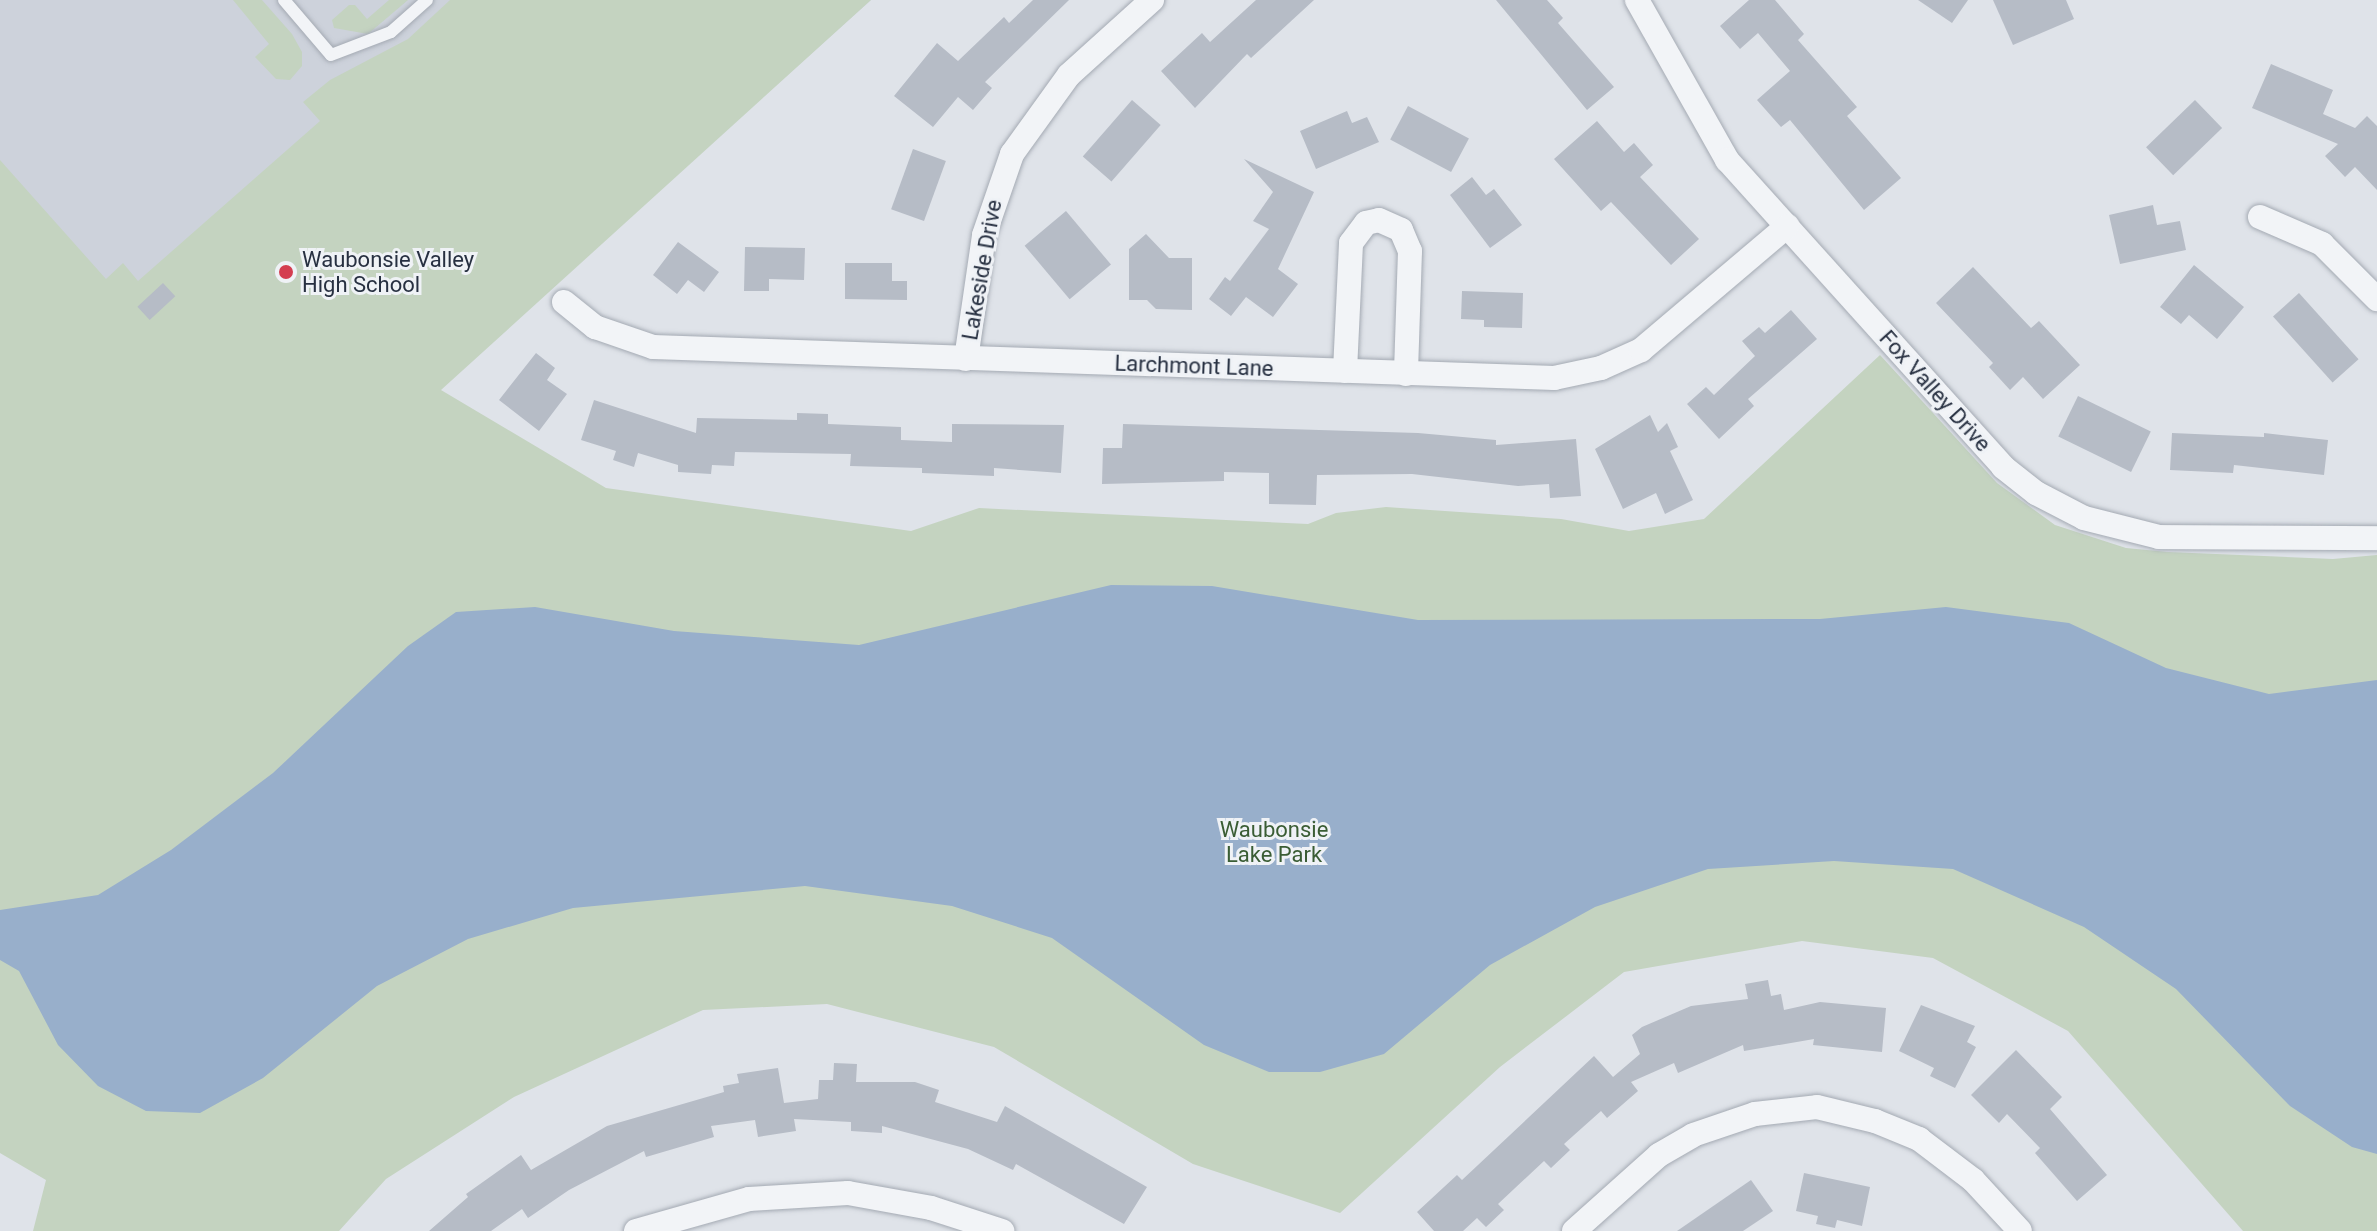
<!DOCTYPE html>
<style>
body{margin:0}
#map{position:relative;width:2377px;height:1231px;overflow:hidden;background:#dfe3e9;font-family:Roboto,sans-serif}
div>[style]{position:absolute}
.built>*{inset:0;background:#cdd2db}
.green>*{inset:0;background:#c4d3c0}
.water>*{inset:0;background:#98afcb}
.building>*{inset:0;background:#b6bcc6;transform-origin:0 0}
.roads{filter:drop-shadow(0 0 2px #a4aab3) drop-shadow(0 0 2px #a4aab3)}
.service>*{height:12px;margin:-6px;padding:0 6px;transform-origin:6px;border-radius:6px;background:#f2f4f7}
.minor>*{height:24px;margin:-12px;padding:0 12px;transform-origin:12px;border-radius:12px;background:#f2f4f7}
.dots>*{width:22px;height:22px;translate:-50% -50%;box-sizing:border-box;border:4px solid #eff2f6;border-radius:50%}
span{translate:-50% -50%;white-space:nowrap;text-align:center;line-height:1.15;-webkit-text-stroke:6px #eff2f6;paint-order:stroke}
.poi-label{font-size:22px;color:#273041}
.left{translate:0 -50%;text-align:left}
.street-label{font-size:22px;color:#273041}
.park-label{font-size:22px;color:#3a5d34}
</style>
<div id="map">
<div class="built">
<i style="clip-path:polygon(0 0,871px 0,0 781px)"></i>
</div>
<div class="green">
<i style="clip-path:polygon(233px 0,262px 0,292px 34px,302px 52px,302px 66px,290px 80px,276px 79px,255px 57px,269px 44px)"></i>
<i style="clip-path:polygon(389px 0,408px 0,368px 34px,334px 28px,332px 20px,349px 5px,355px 5px,367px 19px)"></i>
<i style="clip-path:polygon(450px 0,871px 0,441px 390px,606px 488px,911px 531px,979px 508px,1308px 524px,1336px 513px,1386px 507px,1561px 519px,1629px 531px,1704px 519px,1880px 355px,1997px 483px,2055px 525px,2126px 548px,2168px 552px,2333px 559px,2377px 555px,2377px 1231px,2243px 1231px,2068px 1031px,1933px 958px,1802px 941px,1624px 972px,1500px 1067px,1340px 1213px,1193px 1164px,994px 1047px,827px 1004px,703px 1010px,514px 1097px,386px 1179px,339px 1231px,33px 1231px,46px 1180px,0 1153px,0 160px,106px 279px,123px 263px,138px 281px,320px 121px,303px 102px,330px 80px,408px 39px)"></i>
</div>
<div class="water">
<i style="clip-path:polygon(1111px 585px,1212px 586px,1418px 620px,1820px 619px,1946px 607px,2069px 623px,2166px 668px,2269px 694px,2377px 680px,2377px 1154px,2352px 1147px,2290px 1106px,2176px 989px,2084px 927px,1953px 869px,1834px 861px,1708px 869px,1595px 907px,1490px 965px,1384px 1054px,1320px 1072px,1269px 1072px,1204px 1045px,1052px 938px,952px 906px,805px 886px,573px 908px,468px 939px,377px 986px,263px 1078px,200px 1113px,146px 1111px,98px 1086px,58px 1045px,19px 971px,0 960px,0 910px,98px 895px,171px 850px,273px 773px,408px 646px,456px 612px,535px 607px,674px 631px,859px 645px)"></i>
</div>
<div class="building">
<i style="clip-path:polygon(1033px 0,1069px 0,985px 82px,992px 88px,973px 110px,958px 97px,933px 127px,894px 96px,937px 43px,958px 61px,1004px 17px,1009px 23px)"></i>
<i style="clip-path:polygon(1256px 0,1314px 0,1251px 58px,1247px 54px,1195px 108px,1161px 71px,1202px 33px,1210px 42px)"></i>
<i style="clip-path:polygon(1496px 0,1547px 0,1563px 18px,1558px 23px,1614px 87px,1587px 110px)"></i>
<i style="clip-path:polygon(1749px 0,1775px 0,1804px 34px,1798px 40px,1857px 107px,1847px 116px,1901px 178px,1864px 210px,1790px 120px,1781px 127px,1757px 100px,1790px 71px,1758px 33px,1740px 49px,1720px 26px)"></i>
<i style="clip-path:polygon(1918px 0,1968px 0,1952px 23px)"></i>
<i style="clip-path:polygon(1993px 0,2066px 0,2074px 19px,2013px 45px)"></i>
<i style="clip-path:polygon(2271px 64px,2333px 90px,2323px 114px,2355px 128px,2367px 116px,2377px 126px,2377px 190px,2355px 167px,2345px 177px,2325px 156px,2338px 144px,2252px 108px)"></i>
<i style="left:1132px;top:100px;width:38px;height:75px;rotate:41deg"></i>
<i style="left:2195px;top:100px;width:39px;height:68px;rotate:46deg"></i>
<i style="left:1408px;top:106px;width:69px;height:38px;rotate:28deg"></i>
<i style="clip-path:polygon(1347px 111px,1352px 123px,1367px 117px,1379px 142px,1316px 169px,1300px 131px)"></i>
<i style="clip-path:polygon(1597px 121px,1624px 152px,1634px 143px,1653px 165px,1640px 177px,1699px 239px,1671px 265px,1611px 202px,1601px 211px,1554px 159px)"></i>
<i style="left:913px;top:149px;width:35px;height:64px;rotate:20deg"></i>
<i style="clip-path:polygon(1244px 159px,1314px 192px,1278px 269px,1298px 284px,1273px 317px,1246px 297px,1231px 316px,1209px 299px,1225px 277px,1230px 281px,1269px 229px,1253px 221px,1273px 192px)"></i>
<i style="clip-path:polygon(1472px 177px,1486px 195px,1494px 189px,1522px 225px,1490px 248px,1450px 195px)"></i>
<i style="clip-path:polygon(2153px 205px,2157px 225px,2180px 221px,2186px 250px,2120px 264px,2109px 215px)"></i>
<i style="left:1066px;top:211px;width:70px;height:54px;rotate:50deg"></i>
<i style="clip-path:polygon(1146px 234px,1169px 258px,1192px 258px,1192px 310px,1156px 309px,1147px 300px,1129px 300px,1129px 249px)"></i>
<i style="clip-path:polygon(678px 242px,719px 272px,704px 292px,688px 280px,677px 294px,653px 275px)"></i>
<i style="clip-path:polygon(745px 247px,805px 248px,804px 280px,769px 279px,769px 291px,744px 291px)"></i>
<i style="clip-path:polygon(845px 263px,892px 263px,892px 281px,907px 281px,907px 300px,845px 299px)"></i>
<i style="clip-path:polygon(2194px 265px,2244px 307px,2217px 339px,2189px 315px,2181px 324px,2160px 307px)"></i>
<i style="clip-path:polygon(1973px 267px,2031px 328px,2039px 321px,2080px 365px,2043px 399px,2023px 377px,2010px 390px,1989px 367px,1993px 363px,1936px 303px)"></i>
<i style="left:163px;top:283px;width:18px;height:35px;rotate:47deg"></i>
<i style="clip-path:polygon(1462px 291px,1523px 293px,1522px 328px,1484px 327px,1484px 320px,1461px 319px)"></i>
<i style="left:2299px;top:293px;width:89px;height:35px;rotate:48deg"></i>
<i style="clip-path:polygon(1791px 310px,1817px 339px,1748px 399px,1754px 406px,1719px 439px,1687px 404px,1706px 387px,1714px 395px,1755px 356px,1742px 341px,1759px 327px,1765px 333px)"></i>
<i style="clip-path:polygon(536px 353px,555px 368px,547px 380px,567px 394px,539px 431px,499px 400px)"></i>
<i style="left:2078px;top:396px;width:81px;height:45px;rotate:26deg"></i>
<i style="clip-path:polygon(594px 400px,696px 433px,697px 418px,797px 420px,797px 413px,828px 414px,828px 424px,901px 427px,901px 440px,952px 442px,952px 424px,1064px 425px,1061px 473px,994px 468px,994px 476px,922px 473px,922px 468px,850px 466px,851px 454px,735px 452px,734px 466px,712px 465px,711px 474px,678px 472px,678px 465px,638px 453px,634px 467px,613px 460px,616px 451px,581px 440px)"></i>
<i style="clip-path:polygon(1650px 415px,1658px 432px,1667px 423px,1678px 447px,1670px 451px,1693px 500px,1665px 514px,1656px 493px,1623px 509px,1595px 449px)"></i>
<i style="clip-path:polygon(1123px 424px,1418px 433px,1496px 440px,1496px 445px,1576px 439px,1581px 496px,1550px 498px,1549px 484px,1518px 486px,1412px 474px,1317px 475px,1316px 505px,1269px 504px,1269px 473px,1224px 472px,1224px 481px,1102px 484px,1103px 448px,1122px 448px)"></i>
<i style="clip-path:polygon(2172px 433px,2264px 437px,2264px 433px,2328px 440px,2324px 475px,2234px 465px,2233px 473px,2170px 470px)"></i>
<i style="clip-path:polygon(1768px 980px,1771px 996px,1781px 994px,1784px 1010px,1820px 1002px,1886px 1008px,1882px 1052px,1813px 1045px,1814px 1039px,1744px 1051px,1743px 1045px,1678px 1073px,1674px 1063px,1631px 1082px,1638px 1091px,1607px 1118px,1601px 1111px,1564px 1144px,1570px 1150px,1551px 1168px,1544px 1161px,1498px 1204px,1504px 1210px,1486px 1227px,1477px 1218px,1463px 1231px,1434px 1231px,1417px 1212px,1457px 1175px,1462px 1180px,1594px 1056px,1613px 1077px,1640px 1054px,1632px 1035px,1642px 1027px,1691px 1006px,1748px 999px,1745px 984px)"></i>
<i style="clip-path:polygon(1921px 1005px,1975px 1026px,1967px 1042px,1976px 1047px,1955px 1088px,1930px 1076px,1934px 1068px,1899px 1051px)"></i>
<i style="clip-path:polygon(2016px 1050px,2062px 1097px,2050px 1109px,2107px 1175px,2077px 1201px,2035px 1153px,2040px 1148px,2007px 1114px,1999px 1123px,1971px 1095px)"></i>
<i style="clip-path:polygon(834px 1063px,857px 1064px,856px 1082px,915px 1082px,939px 1090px,935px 1102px,997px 1122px,1005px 1106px,1147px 1187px,1124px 1224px,1016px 1164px,1013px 1170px,968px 1149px,882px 1126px,882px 1133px,851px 1131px,851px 1122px,794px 1119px,796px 1131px,758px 1137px,755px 1120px,711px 1126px,714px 1137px,646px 1157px,644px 1151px,569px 1190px,528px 1218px,522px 1209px,491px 1231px,429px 1231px,468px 1197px,466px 1194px,521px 1155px,531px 1170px,607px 1126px,724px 1092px,723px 1086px,739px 1083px,737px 1074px,778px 1068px,784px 1103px,818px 1099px,819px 1080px,833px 1080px)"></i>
<i style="clip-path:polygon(1804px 1173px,1870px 1187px,1862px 1226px,1837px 1220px,1835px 1228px,1816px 1224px,1818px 1216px,1796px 1211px)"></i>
<i style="clip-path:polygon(1751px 1180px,1773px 1211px,1743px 1231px,1677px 1231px)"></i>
</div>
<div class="roads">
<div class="service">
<i style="left:284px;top:0;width:72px;rotate:49.5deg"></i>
<i style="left:331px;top:55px;width:64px;rotate:-21deg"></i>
<i style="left:391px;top:32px;width:48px;rotate:-41.6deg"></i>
</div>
<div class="minor">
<i style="left:1637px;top:0;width:184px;rotate:60.6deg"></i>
<i style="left:1727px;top:160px;width:413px;rotate:48deg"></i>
<i style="left:2003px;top:467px;width:42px;rotate:38.2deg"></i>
<i style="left:2036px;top:493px;width:54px;rotate:27.5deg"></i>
<i style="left:2084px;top:518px;width:77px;rotate:14.2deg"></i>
<i style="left:2159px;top:537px;width:218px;rotate:0.3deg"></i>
<i style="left:2260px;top:217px;width:68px;rotate:23.5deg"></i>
<i style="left:2322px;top:244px;width:78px;rotate:45deg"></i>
<i style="left:564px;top:302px;width:40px;rotate:39deg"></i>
<i style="left:595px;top:327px;width:61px;rotate:19deg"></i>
<i style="left:653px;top:347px;width:902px;rotate:1.97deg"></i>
<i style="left:1554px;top:378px;width:48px;rotate:-12deg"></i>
<i style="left:1601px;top:368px;width:44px;rotate:-24.2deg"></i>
<i style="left:1641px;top:350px;width:192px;rotate:-40.3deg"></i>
<i style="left:966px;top:359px;width:125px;rotate:-81.7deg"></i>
<i style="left:984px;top:235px;width:86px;rotate:-70.9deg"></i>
<i style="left:1012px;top:154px;width:97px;rotate:-54.2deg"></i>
<i style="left:1069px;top:75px;width:112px;rotate:-42.1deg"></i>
<i style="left:1345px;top:371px;width:128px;rotate:-87.3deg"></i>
<i style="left:1351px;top:243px;width:25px;rotate:-53deg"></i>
<i style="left:1366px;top:223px;width:13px;rotate:-13deg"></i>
<i style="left:1379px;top:220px;width:24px;rotate:24deg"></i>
<i style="left:1401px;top:230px;width:23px;rotate:67deg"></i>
<i style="left:1410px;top:251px;width:123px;rotate:91.9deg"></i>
<i style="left:636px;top:1231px;width:117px;rotate:-15.8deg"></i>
<i style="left:749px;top:1199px;width:99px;rotate:-3.5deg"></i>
<i style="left:848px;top:1193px;width:84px;rotate:10.2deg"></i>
<i style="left:931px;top:1208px;width:75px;rotate:17.9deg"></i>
<i style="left:1574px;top:1231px;width:114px;rotate:-41.8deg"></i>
<i style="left:1659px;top:1155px;width:39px;rotate:-30deg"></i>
<i style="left:1693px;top:1135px;width:65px;rotate:-18.7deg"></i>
<i style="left:1755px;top:1114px;width:62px;rotate:-6.4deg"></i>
<i style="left:1817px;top:1107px;width:60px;rotate:13.6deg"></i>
<i style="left:1875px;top:1121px;width:48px;rotate:22.2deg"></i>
<i style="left:1919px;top:1139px;width:68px;rotate:37.2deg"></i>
<i style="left:1973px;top:1180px;width:69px;rotate:47.3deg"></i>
</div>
</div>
<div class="dots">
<i style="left:286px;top:272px;background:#d43e50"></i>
</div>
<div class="poi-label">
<span class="left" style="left:302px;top:272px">Waubonsie Valley<br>High School</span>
</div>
<div class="street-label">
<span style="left:982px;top:270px;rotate:-80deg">Lakeside Drive</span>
<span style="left:1194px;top:366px;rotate:2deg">Larchmont Lane</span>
<span style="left:1935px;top:391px;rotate:48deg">Fox Valley Drive</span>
</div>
<div class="park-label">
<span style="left:1274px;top:842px">Waubonsie<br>Lake Park</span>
</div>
</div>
